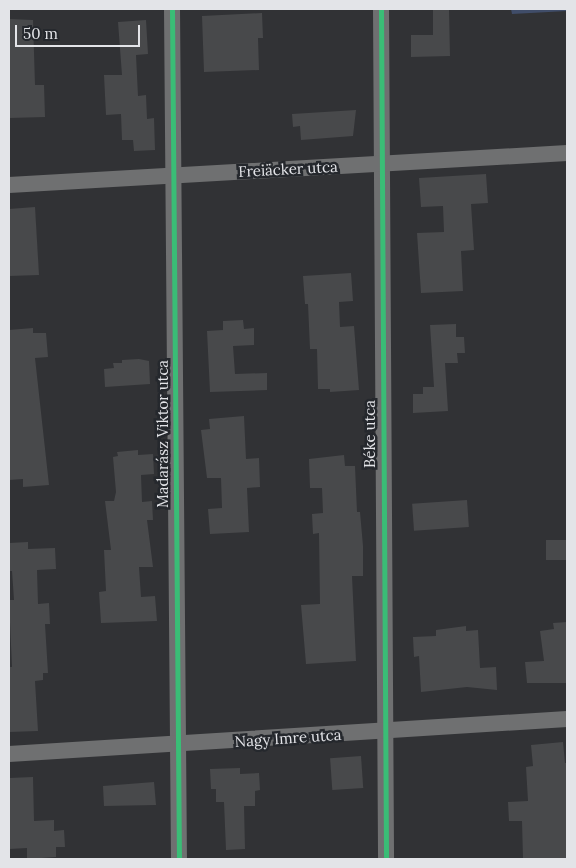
<!DOCTYPE html>
<meta charset="utf-8">
<style>
body{margin:0}
#map{position:relative;width:576px;height:868px;overflow:hidden;background:#313235;font-family:Lora,serif}
div>[style]{position:absolute}
.green>*{inset:0;background:#404d69}
.building>*{inset:0;background:#48494b;transform-origin:0 0}
.minor>*{height:16px;margin:-8px;padding:0 8px;transform-origin:8px;border-radius:8px;background:#6f7071}
.cycleway>*{height:5px;margin:-2.5px;padding:0 2.5px;transform-origin:2.5px;border-radius:2.5px;background:#3abd76}
span{translate:-50% -50%;white-space:nowrap;text-align:center;line-height:1.15;-webkit-text-stroke:5px #25282d;paint-order:stroke}
.street-label{font-size:15px;color:#e3e4e8}
.frame{position:absolute;inset:0;border:10px solid #e3e4e8;pointer-events:none}
.scale{position:absolute;left:15px;top:25px;width:125px;height:22px;box-sizing:border-box;border:2px solid #e3e4e8;border-top:0;padding-left:6px;font-size:15px;line-height:18px;white-space:nowrap;color:#e3e4e8;-webkit-text-stroke:4px #25282d;paint-order:stroke}
</style>
<div id="map">
<div class="green">
<i style="clip-path:polygon(511px 9px,567px 9px,567px 11px,512px 14px)"></i>
</div>
<div class="building">
<i style="clip-path:polygon(433px 9px,449px 9px,450px 56px,411px 57px,411px 35px,433px 35px)"></i>
<i style="clip-path:polygon(262px 13px,263px 38px,258px 38px,259px 70px,204px 72px,202px 16px)"></i>
<i style="clip-path:polygon(9px 19px,33px 20px,35px 85px,44px 85px,45px 117px,9px 118px)"></i>
<i style="clip-path:polygon(146px 20px,148px 54px,136px 55px,138px 96px,146px 95px,147px 119px,154px 118px,155px 150px,134px 151px,133px 140px,122px 140px,121px 114px,106px 115px,104px 75px,122px 75px,118px 22px)"></i>
<i style="clip-path:polygon(356px 110px,353px 136px,301px 140px,300px 126px,293px 127px,292px 114px)"></i>
<i style="clip-path:polygon(486px 174px,488px 203px,471px 204px,474px 250px,461px 251px,463px 291px,421px 293px,417px 233px,444px 232px,443px 206px,421px 207px,419px 178px)"></i>
<i style="clip-path:polygon(35px 207px,39px 275px,9px 276px,9px 209px)"></i>
<i style="clip-path:polygon(351px 273px,353px 301px,339px 302px,340px 327px,354px 326px,359px 390px,330px 392px,330px 389px,318px 389px,317px 349px,310px 349px,308px 304px,305px 304px,303px 276px)"></i>
<i style="clip-path:polygon(243px 320px,244px 329px,254px 328px,254px 345px,233px 346px,235px 374px,267px 373px,267px 390px,210px 392px,207px 331px,223px 330px,223px 321px)"></i>
<i style="clip-path:polygon(456px 324px,456px 337px,464px 337px,465px 353px,457px 353px,458px 363px,445px 363px,448px 411px,413px 413px,413px 394px,423px 394px,423px 387px,434px 387px,430px 325px)"></i>
<i style="clip-path:polygon(33px 328px,33px 333px,46px 333px,48px 357px,35px 358px,49px 485px,23px 487px,23px 479px,9px 480px,9px 330px)"></i>
<i style="clip-path:polygon(139px 359px,149px 361px,150px 384px,105px 387px,104px 369px,114px 368px,113px 363px,122px 363px,122px 360px)"></i>
<i style="clip-path:polygon(244px 416px,246px 459px,259px 458px,260px 487px,247px 488px,249px 532px,210px 534px,208px 509px,222px 508px,221px 478px,207px 478px,201px 430px,210px 429px,209px 419px)"></i>
<i style="clip-path:polygon(138px 450px,138px 455px,153px 454px,154px 474px,141px 475px,142px 502px,152px 501px,153px 520px,147px 520px,153px 567px,139px 567px,141px 597px,155px 596px,157px 621px,101px 623px,99px 592px,106px 591px,104px 550px,111px 550px,105px 501px,114px 501px,116px 492px,113px 457px,118px 456px,117px 452px)"></i>
<i style="clip-path:polygon(344px 455px,345px 466px,355px 466px,357px 512px,360px 512px,363px 546px,363px 576px,352px 576px,356px 661px,306px 664px,301px 605px,320px 604px,319px 533px,313px 534px,312px 514px,323px 513px,322px 488px,310px 488px,309px 459px)"></i>
<i style="left:467px;top:500px;width:27px;height:55px;rotate:86deg"></i>
<i style="left:567px;top:540px;width:20px;height:21px;rotate:90deg"></i>
<i style="clip-path:polygon(28px 542px,28px 549px,55px 548px,56px 569px,37px 570px,38px 604px,49px 603px,50px 624px,45px 624px,48px 673px,43px 673px,43px 680px,35px 681px,38px 731px,9px 732px,9px 667px,12px 667px,9px 600px,14px 600px,12px 571px,9px 571px,9px 543px)"></i>
<i style="clip-path:polygon(567px 622px,567px 683px,527px 683px,525px 662px,544px 661px,540px 631px,554px 629px,553px 623px)"></i>
<i style="clip-path:polygon(466px 626px,466px 631px,478px 630px,480px 668px,496px 667px,497px 690px,467px 687px,421px 692px,419px 656px,414px 657px,413px 637px,436px 636px,436px 630px)"></i>
<i style="clip-path:polygon(563px 742px,565px 763px,567px 763px,567px 859px,523px 859px,522px 821px,509px 821px,508px 802px,528px 801px,526px 767px,533px 766px,531px 745px)"></i>
<i style="left:361px;top:756px;width:32px;height:31px;rotate:86deg"></i>
<i style="clip-path:polygon(240px 768px,240px 774px,259px 773px,260px 790px,255px 791px,255px 806px,244px 806px,245px 849px,226px 850px,224px 802px,216px 802px,216px 789px,211px 789px,210px 769px)"></i>
<i style="clip-path:polygon(33px 777px,34px 821px,54px 820px,54px 831px,64px 830px,65px 847px,56px 847px,56px 857px,27px 859px,27px 848px,9px 849px,9px 778px)"></i>
<i style="clip-path:polygon(154px 782px,156px 805px,104px 806px,103px 786px)"></i>
</div>
<div class="minor">
<i style="left:172px;top:9px;width:850px;rotate:89.53deg"></i>
<i style="left:381px;top:9px;width:850px;rotate:89.66deg"></i>
<i style="left:9px;top:185px;width:559px;rotate:-3.28deg"></i>
<i style="left:9px;top:754px;width:559px;rotate:-3.59deg"></i>
</div>
<div class="cycleway">
<i style="left:172px;top:9px;width:850px;rotate:89.53deg"></i>
<i style="left:381px;top:9px;width:850px;rotate:89.66deg"></i>
</div>
<div class="street-label">
<span style="left:288px;top:169px;rotate:-3deg">Freiäcker utca</span>
<span style="left:163px;top:434px;rotate:-90deg">Madarász Viktor utca</span>
<span style="left:370px;top:434px;rotate:-90deg">Béke utca</span>
<span style="left:288px;top:738px;rotate:-4deg">Nagy Imre utca</span>
</div>
<div class="frame"></div>
<div class="scale">50 m</div>
</div>
